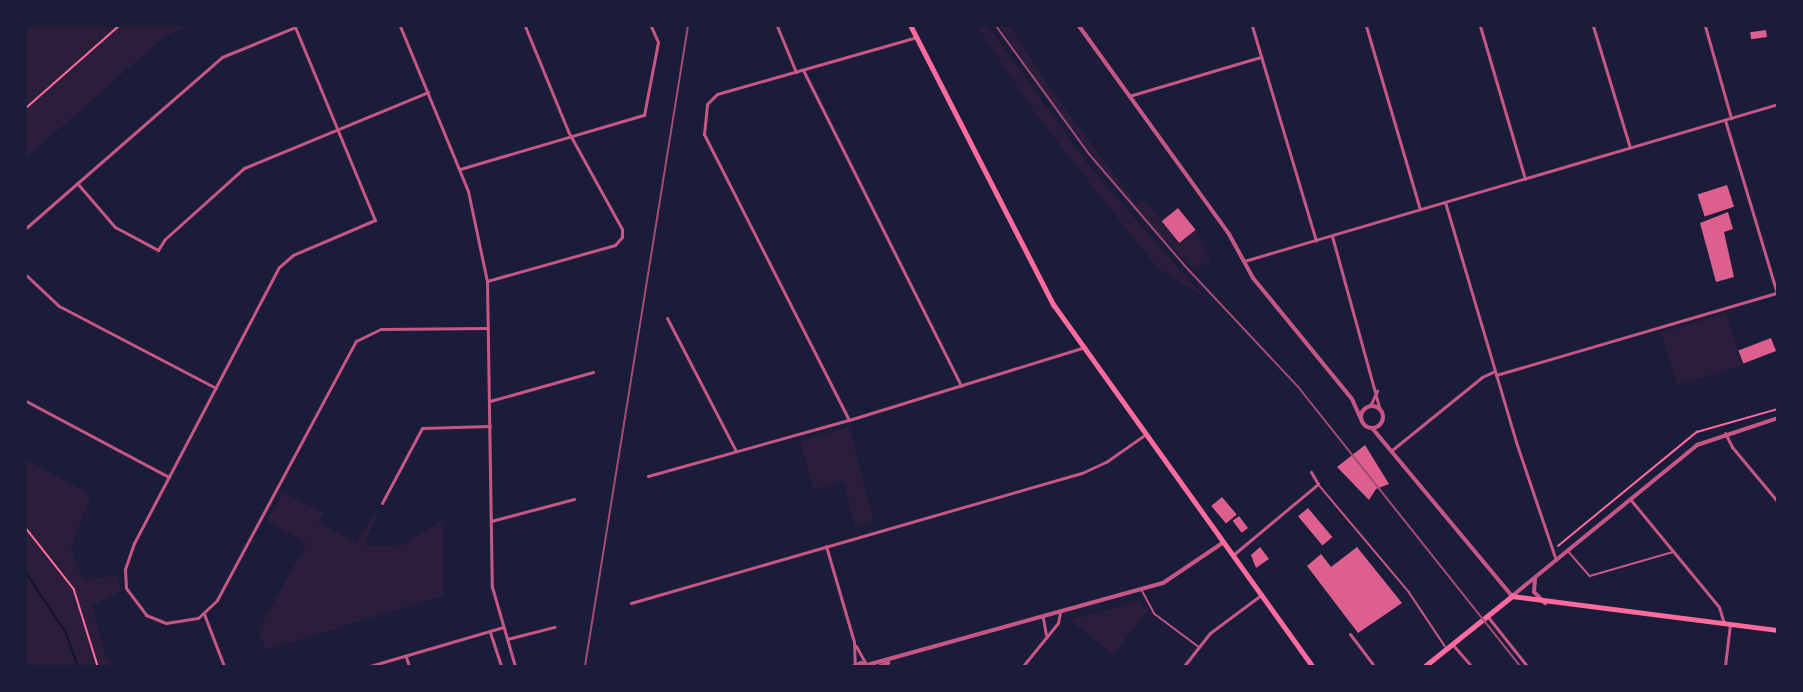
<!DOCTYPE html>
<style>
body{margin:0}
#map{position:relative;width:1803px;height:692px;overflow:hidden;background:#1b1b3a;font-family:Raleway,sans-serif}
div>[style]{position:absolute}
.green>*{inset:0;background:#2a1e3b;transform-origin:0 0}
.stream>*{height:2px;margin:-1px;padding:0 1px;transform-origin:1px;border-radius:1px;background:#12122b}
.building>*{inset:0;background:#dd5f8e;transform-origin:0 0}
.path>*{height:1.5px;margin:-0.75px;padding:0 0.75px;transform-origin:0.75px;border-radius:0.75px;background:#ff6b9d}
.service>*{height:1.5px;margin:-0.75px;padding:0 0.75px;transform-origin:0.75px;border-radius:0.75px;background:#c65784}
.minor>*{height:3px;margin:-1.5px;padding:0 1.5px;transform-origin:1.5px;border-radius:1.5px;background:#c65784}
.tertiary>*{height:4px;margin:-2px;padding:0 2px;transform-origin:2px;border-radius:2px;background:#c65784}
.tertiary>.ring{margin:-2px;padding:0;box-sizing:content-box;background:none;border:4px solid #c65784;border-radius:50%}
.secondary>*{height:4.5px;margin:-2.25px;padding:0 2.25px;transform-origin:2.25px;border-radius:2.25px;background:#ff6b9d}
.primary>*{height:4.5px;margin:-2.25px;padding:0 2.25px;transform-origin:2.25px;border-radius:2.25px;background:#ff6b9d}
.rail>*{height:2px;margin:-1px;padding:0 1px;transform-origin:1px;border-radius:1px;background:#a44b75}
span{translate:-50% -50%;white-space:nowrap;text-align:center;line-height:1.15;-webkit-text-stroke:4.5px #1b1b3a;paint-order:stroke}
.frame{position:absolute;inset:0;border:27px solid #1b1b3a;pointer-events:none}
</style>
<div id="map">
<div class="green">
<i style="clip-path:polygon(26px 26px,187px 26px,163px 38px,26px 158px)"></i>
<i style="clip-path:polygon(977px 26px,988px 26px,1089px 166px,1203px 296px,1158px 269px,1035px 113px)"></i>
<i style="clip-path:polygon(999px 26px,1010px 26px,1047px 84px,1137px 205px,1145px 200px,1179px 244px,1196px 230px,1211px 259px,1208px 262px,1194px 270px,1141px 215px,1052px 103px)"></i>
<i style="left:1726px;top:313px;width:55px;height:68px;rotate:73deg"></i>
<i style="clip-path:polygon(849px 427px,874px 523px,856px 528px,843px 481px,813px 490px,800px 441px)"></i>
<i style="clip-path:polygon(26px 459px,91px 495px,71px 548px,83px 580px,116px 575px,122px 591px,92px 606px,106px 658px,119px 666px,26px 666px)"></i>
<i style="clip-path:polygon(283px 492px,324px 513px,318px 522px,357px 543px,373px 514px,377px 516px,363px 545px,398px 547px,443px 520px,443px 596px,266px 650px,258px 630px,307px 543px,267px 521px)"></i>
<i style="clip-path:polygon(1141px 600px,1147px 612px,1113px 655px,1070px 620px)"></i>
</div>
<div class="stream">
<i style="left:26px;top:573px;width:70px;rotate:56.1deg"></i>
<i style="left:65px;top:631px;width:37px;rotate:70deg"></i>
</div>
<div class="building">
<i style="left:1766px;top:30px;width:7px;height:16px;rotate:82deg"></i>
<i style="left:1727px;top:185px;width:23px;height:31px;rotate:72deg"></i>
<i style="left:1178px;top:208px;width:28px;height:21px;rotate:51deg"></i>
<i style="clip-path:polygon(1728px 212px,1733px 229px,1724px 232px,1734px 277px,1716px 282px,1700px 223px)"></i>
<i style="left:1771px;top:338px;width:14px;height:35px;rotate:69deg"></i>
<i style="clip-path:polygon(1365px 445px,1389px 484px,1376px 489px,1369px 500px,1337px 467px)"></i>
<i style="left:1222px;top:497px;width:23px;height:14px;rotate:50deg"></i>
<i style="left:1308px;top:508px;width:38px;height:13px;rotate:50deg"></i>
<i style="left:1239px;top:516px;width:15px;height:8px;rotate:53deg"></i>
<i style="clip-path:polygon(1260px 547px,1269px 559px,1256px 568px,1251px 555px)"></i>
<i style="clip-path:polygon(1357px 547px,1402px 603px,1358px 633px,1307px 566px,1321px 554px,1331px 567px)"></i>
</div>
<div class="path">
<i style="left:26px;top:108px;width:124px;rotate:-41.4deg"></i>
<i style="left:26px;top:528px;width:78px;rotate:51.8deg"></i>
<i style="left:74px;top:589px;width:81px;rotate:72.7deg"></i>
<i style="left:1558px;top:546px;width:180px;rotate:-39.4deg"></i>
<i style="left:1697px;top:432px;width:84px;rotate:-15.9deg"></i>
</div>
<div class="service">
<i style="left:1319px;top:485px;width:140px;rotate:49.9deg"></i>
<i style="left:1409px;top:592px;width:65px;rotate:56.3deg"></i>
<i style="left:1569px;top:552px;width:32px;rotate:49deg"></i>
<i style="left:1590px;top:576px;width:86px;rotate:-16.1deg"></i>
<i style="left:1142px;top:590px;width:27px;rotate:62deg"></i>
<i style="left:1155px;top:614px;width:55px;rotate:36.9deg"></i>
</div>
<div class="minor">
<i style="left:400px;top:26px;width:178px;rotate:67.6deg"></i>
<i style="left:468px;top:191px;width:92px;rotate:78.1deg"></i>
<i style="left:487px;top:281px;width:306px;rotate:89.1deg"></i>
<i style="left:492px;top:587px;width:82px;rotate:73.8deg"></i>
<i style="left:777px;top:26px;width:50px;rotate:67.6deg"></i>
<i style="left:1252px;top:26px;width:224px;rotate:73.4deg"></i>
<i style="left:1366px;top:26px;width:191px;rotate:73.6deg"></i>
<i style="left:1480px;top:26px;width:159px;rotate:73.6deg"></i>
<i style="left:1593px;top:26px;width:127px;rotate:73.1deg"></i>
<i style="left:1705px;top:26px;width:96px;rotate:74.2deg"></i>
<i style="left:803px;top:70px;width:353px;rotate:63.4deg"></i>
<i style="left:1129px;top:96px;width:138px;rotate:-16.5deg"></i>
<i style="left:1725px;top:120px;width:185px;rotate:73.3deg"></i>
<i style="left:460px;top:169px;width:192px;rotate:-16.4deg"></i>
<i style="left:644px;top:115px;width:74px;rotate:-79.1deg"></i>
<i style="left:658px;top:42px;width:17px;rotate:-114deg"></i>
<i style="left:77px;top:183px;width:58px;rotate:49.2deg"></i>
<i style="left:115px;top:227px;width:49px;rotate:28.1deg"></i>
<i style="left:158px;top:250px;width:13px;rotate:-58deg"></i>
<i style="left:165px;top:239px;width:106px;rotate:-41.9deg"></i>
<i style="left:244px;top:168px;width:199px;rotate:-22.4deg"></i>
<i style="left:1445px;top:202px;width:253px;rotate:73.5deg"></i>
<i style="left:1517px;top:445px;width:121px;rotate:71.3deg"></i>
<i style="left:26px;top:228px;width:260px;rotate:-41.1deg"></i>
<i style="left:222px;top:57px;width:79px;rotate:-22.3deg"></i>
<i style="left:295px;top:27px;width:209px;rotate:67.5deg"></i>
<i style="left:375px;top:220px;width:89px;rotate:156.9deg"></i>
<i style="left:293px;top:255px;width:18px;rotate:139deg"></i>
<i style="left:279px;top:267px;width:312px;rotate:117.7deg"></i>
<i style="left:134px;top:543px;width:28px;rotate:109deg"></i>
<i style="left:125px;top:569px;width:19px;rotate:87deg"></i>
<i style="left:126px;top:588px;width:34px;rotate:53deg"></i>
<i style="left:146px;top:615px;width:22px;rotate:22deg"></i>
<i style="left:166px;top:623px;width:32px;rotate:-9deg"></i>
<i style="left:198px;top:618px;width:26px;rotate:-43deg"></i>
<i style="left:217px;top:600px;width:294px;rotate:-61.8deg"></i>
<i style="left:356px;top:341px;width:28px;rotate:-26deg"></i>
<i style="left:381px;top:329px;width:107px;rotate:-0.5deg"></i>
<i style="left:1332px;top:236px;width:180px;rotate:74.6deg"></i>
<i style="left:1244px;top:261px;width:557px;rotate:-16.38deg"></i>
<i style="left:26px;top:275px;width:45px;rotate:43.2deg"></i>
<i style="left:59px;top:306px;width:177px;rotate:27.6deg"></i>
<i style="left:487px;top:281px;width:133px;rotate:-15.7deg"></i>
<i style="left:615px;top:245px;width:11px;rotate:-49deg"></i>
<i style="left:622px;top:237px;width:8px;rotate:-90deg"></i>
<i style="left:622px;top:229px;width:112px;rotate:-118.9deg"></i>
<i style="left:568px;top:131px;width:113px;rotate:-112.3deg"></i>
<i style="left:667px;top:318px;width:150px;rotate:62.6deg"></i>
<i style="left:1496px;top:375px;width:292px;rotate:-16.3deg"></i>
<i style="left:26px;top:401px;width:162px;rotate:28deg"></i>
<i style="left:490px;top:401px;width:107px;rotate:-15.7deg"></i>
<i style="left:1370px;top:406px;width:17px;rotate:-65deg"></i>
<i style="left:849px;top:420px;width:321px;rotate:-116.9deg"></i>
<i style="left:704px;top:134px;width:30px;rotate:-84deg"></i>
<i style="left:707px;top:104px;width:14px;rotate:-45deg"></i>
<i style="left:717px;top:94px;width:208px;rotate:-15.9deg"></i>
<i style="left:1725px;top:433px;width:16px;rotate:63deg"></i>
<i style="left:1732px;top:447px;width:72px;rotate:50.1deg"></i>
<i style="left:1392px;top:450px;width:116px;rotate:-39deg"></i>
<i style="left:1482px;top:377px;width:14px;rotate:-25deg"></i>
<i style="left:648px;top:476px;width:209px;rotate:-15.6deg"></i>
<i style="left:849px;top:420px;width:247px;rotate:-17.2deg"></i>
<i style="left:1630px;top:499px;width:140px;rotate:50.5deg"></i>
<i style="left:1719px;top:607px;width:17px;rotate:73deg"></i>
<i style="left:382px;top:503px;width:85px;rotate:-61.9deg"></i>
<i style="left:422px;top:428px;width:68px;rotate:-1.7deg"></i>
<i style="left:491px;top:521px;width:86px;rotate:-14.8deg"></i>
<i style="left:826px;top:546px;width:100px;rotate:73.7deg"></i>
<i style="left:854px;top:642px;width:23px;rotate:88deg"></i>
<i style="left:1233px;top:555px;width:111px;rotate:-39.9deg"></i>
<i style="left:1318px;top:484px;width:14px;rotate:-120deg"></i>
<i style="left:631px;top:603px;width:469px;rotate:-16.1deg"></i>
<i style="left:1082px;top:473px;width:26px;rotate:-25deg"></i>
<i style="left:1106px;top:462px;width:49px;rotate:-35deg"></i>
<i style="left:204px;top:614px;width:56px;rotate:69deg"></i>
<i style="left:1488px;top:617px;width:63px;rotate:51.5deg"></i>
<i style="left:1043px;top:618px;width:17px;rotate:80deg"></i>
<i style="left:490px;top:632px;width:36px;rotate:72deg"></i>
<i style="left:1350px;top:634px;width:40px;rotate:53deg"></i>
<i style="left:507px;top:639px;width:49px;rotate:-14.3deg"></i>
<i style="left:1453px;top:645px;width:28px;rotate:49deg"></i>
<i style="left:856px;top:646px;width:21px;rotate:61deg"></i>
<i style="left:406px;top:657px;width:9px;rotate:72deg"></i>
<i style="left:370px;top:666px;width:139px;rotate:-16.3deg"></i>
<i style="left:1023px;top:666px;width:55px;rotate:-50.9deg"></i>
<i style="left:1058px;top:623px;width:10px;rotate:-79deg"></i>
<i style="left:1184px;top:666px;width:42px;rotate:-51.8deg"></i>
<i style="left:1210px;top:633px;width:64px;rotate:-36.7deg"></i>
<i style="left:1725px;top:666px;width:42px;rotate:-83.2deg"></i>
</div>
<div class="tertiary">
<i style="left:1079px;top:26px;width:256px;rotate:54.2deg"></i>
<i style="left:1229px;top:234px;width:50px;rotate:61.4deg"></i>
<i style="left:1253px;top:278px;width:156px;rotate:50.7deg"></i>
<i style="left:1352px;top:399px;width:20px;rotate:66deg"></i>
<i class="ring" style="left:1361px;top:406px;width:18px;height:18px"></i>
<i style="left:1372px;top:428px;width:219px;rotate:50.2deg"></i>
<i style="left:1512px;top:596px;width:239px;rotate:-39.2deg"></i>
<i style="left:1697px;top:445px;width:85px;rotate:-18.4deg"></i>
<i style="left:1535px;top:578px;width:14px;rotate:94deg"></i>
<i style="left:1534px;top:592px;width:16px;rotate:45deg"></i>
<i style="left:867px;top:665px;width:307px;rotate:-15.5deg"></i>
<i style="left:1163px;top:583px;width:73px;rotate:-33.9deg"></i>
<i style="left:854px;top:666px;width:8px;rotate:-23deg"></i>
<i style="left:861px;top:663px;width:9px;rotate:21deg"></i>
<i style="left:880px;top:666px;width:9px;rotate:-21deg"></i>
</div>
<div class="secondary">
<i style="left:1425px;top:666px;width:112px;rotate:-38.8deg"></i>
<i style="left:1512px;top:596px;width:268px;rotate:7.3deg"></i>
</div>
<div class="primary">
<i style="left:911px;top:26px;width:314px;rotate:62.9deg"></i>
<i style="left:1054px;top:305px;width:444px;rotate:54.4deg"></i>
</div>
<div class="rail">
<i style="left:996px;top:26px;width:158px;rotate:54deg"></i>
<i style="left:1089px;top:154px;width:146px;rotate:49.4deg"></i>
<i style="left:1184px;top:265px;width:168px;rotate:46.9deg"></i>
<i style="left:1299px;top:388px;width:355px;rotate:51.5deg"></i>
<i style="left:585px;top:666px;width:648px;rotate:-80.86deg"></i>
</div>
<div class="frame"></div>
</div>
